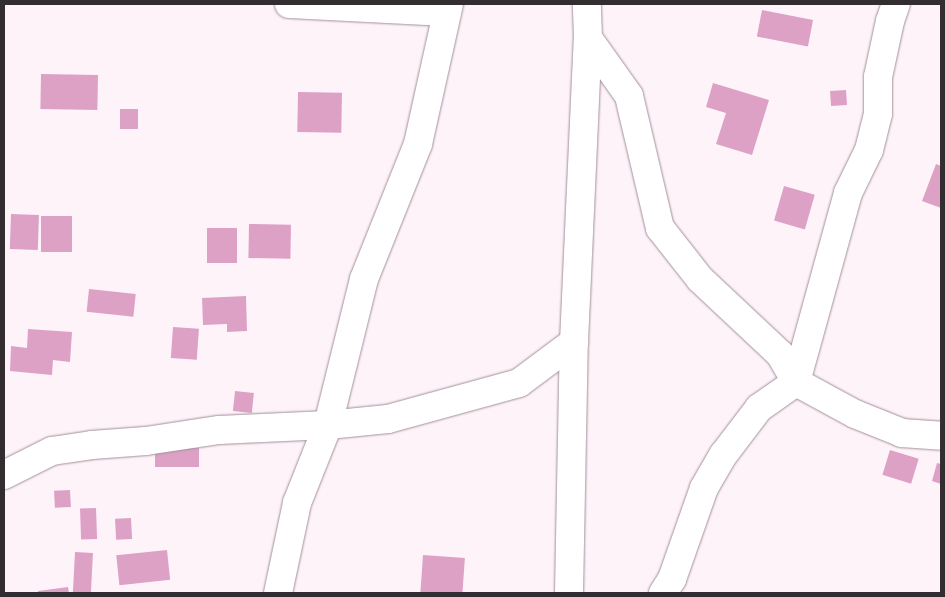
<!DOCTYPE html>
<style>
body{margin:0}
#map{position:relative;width:945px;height:597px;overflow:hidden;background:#fff3fa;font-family:Helvetica,sans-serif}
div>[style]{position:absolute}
.building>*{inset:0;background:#dda1c5;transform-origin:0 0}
.roads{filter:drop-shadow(0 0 1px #a2909a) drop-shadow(0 0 1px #a2909a)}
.minor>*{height:28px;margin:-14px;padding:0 14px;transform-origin:14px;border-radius:14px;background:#fff}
span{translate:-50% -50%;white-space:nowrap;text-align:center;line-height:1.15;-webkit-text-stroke:5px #fff;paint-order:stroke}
.frame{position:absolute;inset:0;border:5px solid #332c30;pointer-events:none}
</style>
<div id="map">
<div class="building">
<i style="left:762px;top:10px;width:52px;height:27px;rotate:11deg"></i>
<i style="left:41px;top:74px;width:57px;height:35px;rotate:1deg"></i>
<i style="clip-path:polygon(713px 83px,769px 100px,752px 155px,716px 144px,726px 113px,706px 107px)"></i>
<i style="left:846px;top:90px;width:15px;height:16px;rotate:86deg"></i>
<i style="left:298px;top:92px;width:44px;height:40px;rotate:1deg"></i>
<i style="left:120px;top:109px;width:18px;height:20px"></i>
<i style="clip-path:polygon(936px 164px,941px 166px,941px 208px,922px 201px)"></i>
<i style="left:784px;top:186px;width:32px;height:36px;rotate:16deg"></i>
<i style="left:11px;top:214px;width:28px;height:35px;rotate:2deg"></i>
<i style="left:72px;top:216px;width:36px;height:31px;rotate:90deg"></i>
<i style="left:249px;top:224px;width:42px;height:34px;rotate:1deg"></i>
<i style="left:207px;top:228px;width:30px;height:35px"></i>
<i style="left:89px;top:289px;width:47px;height:23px;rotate:6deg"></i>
<i style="clip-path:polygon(246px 296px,247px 331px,227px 332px,227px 324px,203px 325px,202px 298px)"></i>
<i style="left:173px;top:327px;width:26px;height:31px;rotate:4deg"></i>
<i style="clip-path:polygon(28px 329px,72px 332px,70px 362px,53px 360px,52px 375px,10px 371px,11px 346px,27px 348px)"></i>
<i style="left:235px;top:391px;width:19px;height:20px;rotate:6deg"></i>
<i style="left:199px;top:448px;width:19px;height:44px;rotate:90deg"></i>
<i style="left:890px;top:450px;width:30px;height:26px;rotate:17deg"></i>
<i style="clip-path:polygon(937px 463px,941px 464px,941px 484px,932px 481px)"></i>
<i style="left:70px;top:490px;width:17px;height:16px;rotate:87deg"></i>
<i style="left:96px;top:508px;width:31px;height:16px;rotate:88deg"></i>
<i style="left:131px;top:518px;width:21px;height:16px;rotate:87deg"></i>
<i style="left:167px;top:550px;width:30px;height:51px;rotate:84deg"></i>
<i style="left:75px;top:552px;width:18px;height:40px;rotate:3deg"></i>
<i style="left:423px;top:555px;width:42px;height:38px;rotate:4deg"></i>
<i style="clip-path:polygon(68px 587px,69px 593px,38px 593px,38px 591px)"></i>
</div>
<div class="roads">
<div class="minor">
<i style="left:289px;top:4px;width:158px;rotate:2.9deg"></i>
<i style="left:449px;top:4px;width:143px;rotate:102.5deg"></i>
<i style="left:418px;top:144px;width:145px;rotate:111.8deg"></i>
<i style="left:364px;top:279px;width:150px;rotate:103.9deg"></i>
<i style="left:328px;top:425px;width:60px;rotate:-5.7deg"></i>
<i style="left:388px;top:419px;width:136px;rotate:-15.4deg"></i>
<i style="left:519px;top:383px;width:69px;rotate:-36.7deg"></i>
<i style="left:588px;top:38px;width:71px;rotate:54.7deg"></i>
<i style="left:629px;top:96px;width:136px;rotate:76.8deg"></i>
<i style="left:660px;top:228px;width:65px;rotate:51.9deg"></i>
<i style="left:700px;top:279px;width:110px;rotate:43.2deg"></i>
<i style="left:780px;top:354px;width:32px;rotate:60deg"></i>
<i style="left:796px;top:382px;width:67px;rotate:28.5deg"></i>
<i style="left:855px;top:414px;width:51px;rotate:22deg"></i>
<i style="left:902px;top:433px;width:39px;rotate:4deg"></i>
<i style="left:4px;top:475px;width:54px;rotate:-26.6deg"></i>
<i style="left:52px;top:451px;width:40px;rotate:-8.5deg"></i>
<i style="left:92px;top:445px;width:54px;rotate:-4.2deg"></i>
<i style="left:146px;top:441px;width:74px;rotate:-8.6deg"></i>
<i style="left:219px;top:430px;width:109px;rotate:-2.6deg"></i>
<i style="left:328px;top:425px;width:84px;rotate:111.7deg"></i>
<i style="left:297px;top:503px;width:92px;rotate:101.9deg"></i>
<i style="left:569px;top:593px;width:251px;rotate:-88.9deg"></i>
<i style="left:574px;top:342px;width:304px;rotate:-87.4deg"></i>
<i style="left:588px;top:38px;width:34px;rotate:-92deg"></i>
<i style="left:663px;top:593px;width:17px;rotate:-57deg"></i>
<i style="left:672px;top:579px;width:96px;rotate:-70.6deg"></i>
<i style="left:704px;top:488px;width:39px;rotate:-60deg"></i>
<i style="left:724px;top:454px;width:58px;rotate:-52.7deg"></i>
<i style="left:759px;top:408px;width:45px;rotate:-35.1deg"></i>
<i style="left:796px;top:382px;width:196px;rotate:-74.6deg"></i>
<i style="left:848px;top:193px;width:48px;rotate:-64deg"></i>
<i style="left:869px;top:150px;width:37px;rotate:-76deg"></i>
<i style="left:878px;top:114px;width:37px;rotate:-90deg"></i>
<i style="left:878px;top:77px;width:57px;rotate:-77.9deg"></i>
<i style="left:890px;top:21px;width:18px;rotate:-71deg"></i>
</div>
</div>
<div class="frame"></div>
</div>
